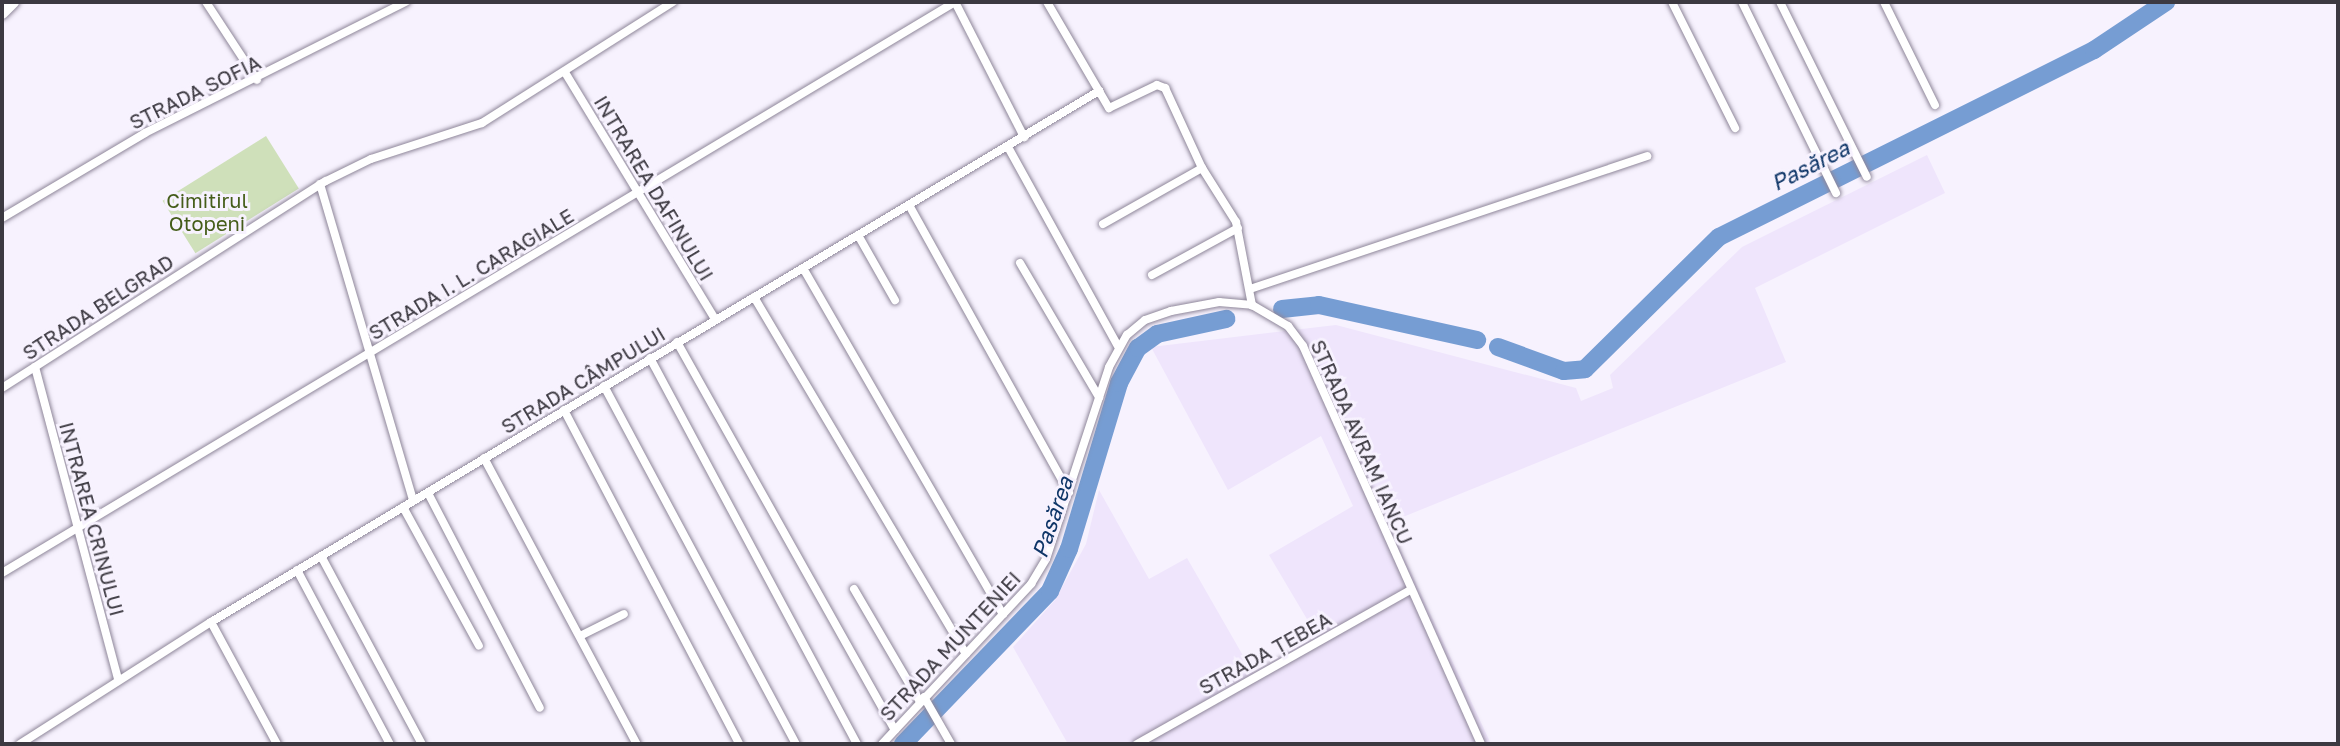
<!DOCTYPE html>
<meta charset="utf-8">
<style>
body{margin:0}
#map{position:relative;width:2340px;height:746px;overflow:hidden;background:#f7f2fe;font-family:"Golos Text",sans-serif}
div>[style]{position:absolute}
.built>*{inset:0;background:#efe5fc}
.green>*{inset:0;background:#cfe0ba;transform-origin:0 0}
.river>*{height:18px;margin:-9px;padding:0 9px;transform-origin:9px;border-radius:9px;background:#769dd3}
.roads{filter:drop-shadow(0 0 2px #8e8699) drop-shadow(0 0 2px #8e8699)}
.street>*{height:8px;margin:-4px;padding:0 4px;transform-origin:4px;border-radius:4px;background:#fff}
.secondary>*{height:12px;margin:-6px;padding:0 6px;transform-origin:6px;border-radius:6px;background:#fff}
span{translate:-50% -50%;white-space:nowrap;text-align:center;line-height:1.15;-webkit-text-stroke:6px #f7f2fe;paint-order:stroke}
.street-label{font-size:20px;color:#3c3941}
.park-label{font-size:20px;color:#455d1a}
.water-label{font-size:22px;color:#0f3668;font-style:italic}
.frame{position:absolute;inset:0;border:4px solid #3c3941;pointer-events:none}
</style>
<div id="map">
<div class="built">
<i style="clip-path:polygon(1927px 155px,1945px 193px,1755px 288px,1786px 362px,1388px 523px,1491px 744px,1068px 744px,1013px 647px,1055px 600px,1086px 544px,1099px 490px,1149px 579px,1187px 558px,1253px 673px,1317px 636px,1269px 555px,1353px 506px,1321px 436px,1228px 490px,1151px 347px,1336px 325px,1576px 388px,1581px 401px,1613px 388px,1610px 375px,1742px 247px)"></i>
</div>
<div class="green">
<i style="left:266px;top:136px;width:62px;height:122px;rotate:58deg"></i>
</div>
<div class="river">
<i style="left:1282px;top:309px;width:37px;rotate:-6deg"></i>
<i style="left:1319px;top:305px;width:162px;rotate:12.5deg"></i>
<i style="left:1498px;top:347px;width:70px;rotate:20deg"></i>
<i style="left:1564px;top:371px;width:21px;rotate:-5deg"></i>
<i style="left:1585px;top:369px;width:188px;rotate:-44.6deg"></i>
<i style="left:1719px;top:237px;width:419px;rotate:-26.5deg"></i>
<i style="left:2094px;top:50px;width:87px;rotate:-33.7deg"></i>
<i style="left:903px;top:744px;width:212px;rotate:-46.1deg"></i>
<i style="left:1050px;top:591px;width:46px;rotate:-65.7deg"></i>
<i style="left:1069px;top:549px;width:173px;rotate:-73.2deg"></i>
<i style="left:1119px;top:383px;width:40px;rotate:-62deg"></i>
<i style="left:1138px;top:348px;width:24px;rotate:-36deg"></i>
<i style="left:1157px;top:334px;width:71px;rotate:-12.3deg"></i>
</div>
<div class="roads">
<div class="street">
<i style="left:206px;top:2px;width:93px;rotate:56.8deg"></i>
<i style="left:1047px;top:2px;width:123px;rotate:59.7deg"></i>
<i style="left:1109px;top:108px;width:53px;rotate:-25.6deg"></i>
<i style="left:1157px;top:85px;width:9px;rotate:21deg"></i>
<i style="left:1165px;top:88px;width:88px;rotate:65.2deg"></i>
<i style="left:1202px;top:168px;width:64px;rotate:57.8deg"></i>
<i style="left:1236px;top:222px;width:85px;rotate:79.1deg"></i>
<i style="left:1252px;top:305px;width:42px;rotate:30.3deg"></i>
<i style="left:1288px;top:326px;width:25px;rotate:53deg"></i>
<i style="left:1303px;top:346px;width:436px;rotate:65.9deg"></i>
<i style="left:1672px;top:2px;width:141px;rotate:63.4deg"></i>
<i style="left:1742px;top:2px;width:213px;rotate:63.8deg"></i>
<i style="left:1780px;top:2px;width:195px;rotate:63.6deg"></i>
<i style="left:1884px;top:2px;width:115px;rotate:63.7deg"></i>
<i style="left:566px;top:74px;width:287px;rotate:58.7deg"></i>
<i style="left:1008px;top:147px;width:227px;rotate:61.1deg"></i>
<i style="left:320px;top:184px;width:330px;rotate:73.6deg"></i>
<i style="left:909px;top:205px;width:329px;rotate:60.9deg"></i>
<i style="left:2px;top:218px;width:166px;rotate:-30.7deg"></i>
<i style="left:145px;top:133px;width:292px;rotate:-26.7deg"></i>
<i style="left:1103px;top:224px;width:114px;rotate:-29.5deg"></i>
<i style="left:858px;top:235px;width:75px;rotate:60.4deg"></i>
<i style="left:1020px;top:263px;width:156px;rotate:59.5deg"></i>
<i style="left:803px;top:268px;width:400px;rotate:60deg"></i>
<i style="left:1152px;top:275px;width:98px;rotate:-28.7deg"></i>
<i style="left:1250px;top:289px;width:419px;rotate:-18.5deg"></i>
<i style="left:754px;top:297px;width:415px;rotate:59.3deg"></i>
<i style="left:677px;top:342px;width:445px;rotate:60.7deg"></i>
<i style="left:650px;top:358px;width:438px;rotate:61.8deg"></i>
<i style="left:35px;top:367px;width:323px;rotate:75.1deg"></i>
<i style="left:604px;top:386px;width:406px;rotate:61.8deg"></i>
<i style="left:2px;top:388px;width:384px;rotate:-32.6deg"></i>
<i style="left:326px;top:181px;width:50px;rotate:-26.1deg"></i>
<i style="left:371px;top:159px;width:117px;rotate:-18deg"></i>
<i style="left:482px;top:123px;width:226px;rotate:-32.4deg"></i>
<i style="left:564px;top:410px;width:377px;rotate:62.3deg"></i>
<i style="left:484px;top:458px;width:324px;rotate:61.9deg"></i>
<i style="left:428px;top:493px;width:242px;rotate:62.5deg"></i>
<i style="left:403px;top:507px;width:158px;rotate:61.3deg"></i>
<i style="left:321px;top:556px;width:213px;rotate:61.8deg"></i>
<i style="left:297px;top:570px;width:197px;rotate:61.9deg"></i>
<i style="left:2px;top:573px;width:1111px;rotate:-30.93deg"></i>
<i style="left:955px;top:2px;width:152px;rotate:62.9deg"></i>
<i style="left:854px;top:589px;width:131px;rotate:59.7deg"></i>
<i style="left:211px;top:622px;width:139px;rotate:61.6deg"></i>
<i style="left:580px;top:636px;width:49px;rotate:-26.6deg"></i>
<i style="left:924px;top:697px;width:54px;rotate:60.1deg"></i>
<i style="left:20px;top:744px;width:227px;rotate:-32.6deg"></i>
<i style="left:211px;top:622px;width:1035px;rotate:-30.88deg"></i>
<i style="left:882px;top:744px;width:219px;rotate:-47deg"></i>
<i style="left:1031px;top:584px;width:29px;rotate:-59deg"></i>
<i style="left:1046px;top:559px;width:202px;rotate:-71.8deg"></i>
<i style="left:1109px;top:367px;width:37px;rotate:-61deg"></i>
<i style="left:1127px;top:335px;width:23px;rotate:-40deg"></i>
<i style="left:1145px;top:320px;width:28px;rotate:-19deg"></i>
<i style="left:1171px;top:311px;width:49px;rotate:-10.6deg"></i>
<i style="left:1219px;top:302px;width:33px;rotate:5deg"></i>
<i style="left:1137px;top:744px;width:313px;rotate:-29.4deg"></i>
</div>
<div class="secondary">
<i style="left:2px;top:13px;width:16px;rotate:-45deg"></i>
</div>
</div>
<div class="street-label">
<span style="left:195px;top:92px;rotate:-26deg">STRADA SOFIA</span>
<span style="left:654px;top:188px;rotate:59deg">INTRAREA DAFINULUI</span>
<span style="left:471px;top:274px;rotate:-31deg">STRADA I. L. CARAGIALE</span>
<span style="left:98px;top:307px;rotate:-33deg">STRADA BELGRAD</span>
<span style="left:583px;top:380px;rotate:-31deg">STRADA CÂMPULUI</span>
<span style="left:1362px;top:442px;rotate:66deg">STRADA AVRAM IANCU</span>
<span style="left:92px;top:519px;rotate:75deg">INTRAREA CRINULUI</span>
<span style="left:950px;top:646px;rotate:-47deg">STRADA MUNTENIEI</span>
<span style="left:1265px;top:653px;rotate:-29deg">STRADA ȚEBEA</span>
</div>
<div class="park-label">
<span style="left:207px;top:212px">Cimitirul<br>Otopeni</span>
</div>
<div class="water-label">
<span style="left:1810px;top:165px;rotate:-27deg">Pasărea</span>
<span style="left:1052px;top:517px;rotate:-71deg">Pasărea</span>
</div>
<div class="frame"></div>
</div>
